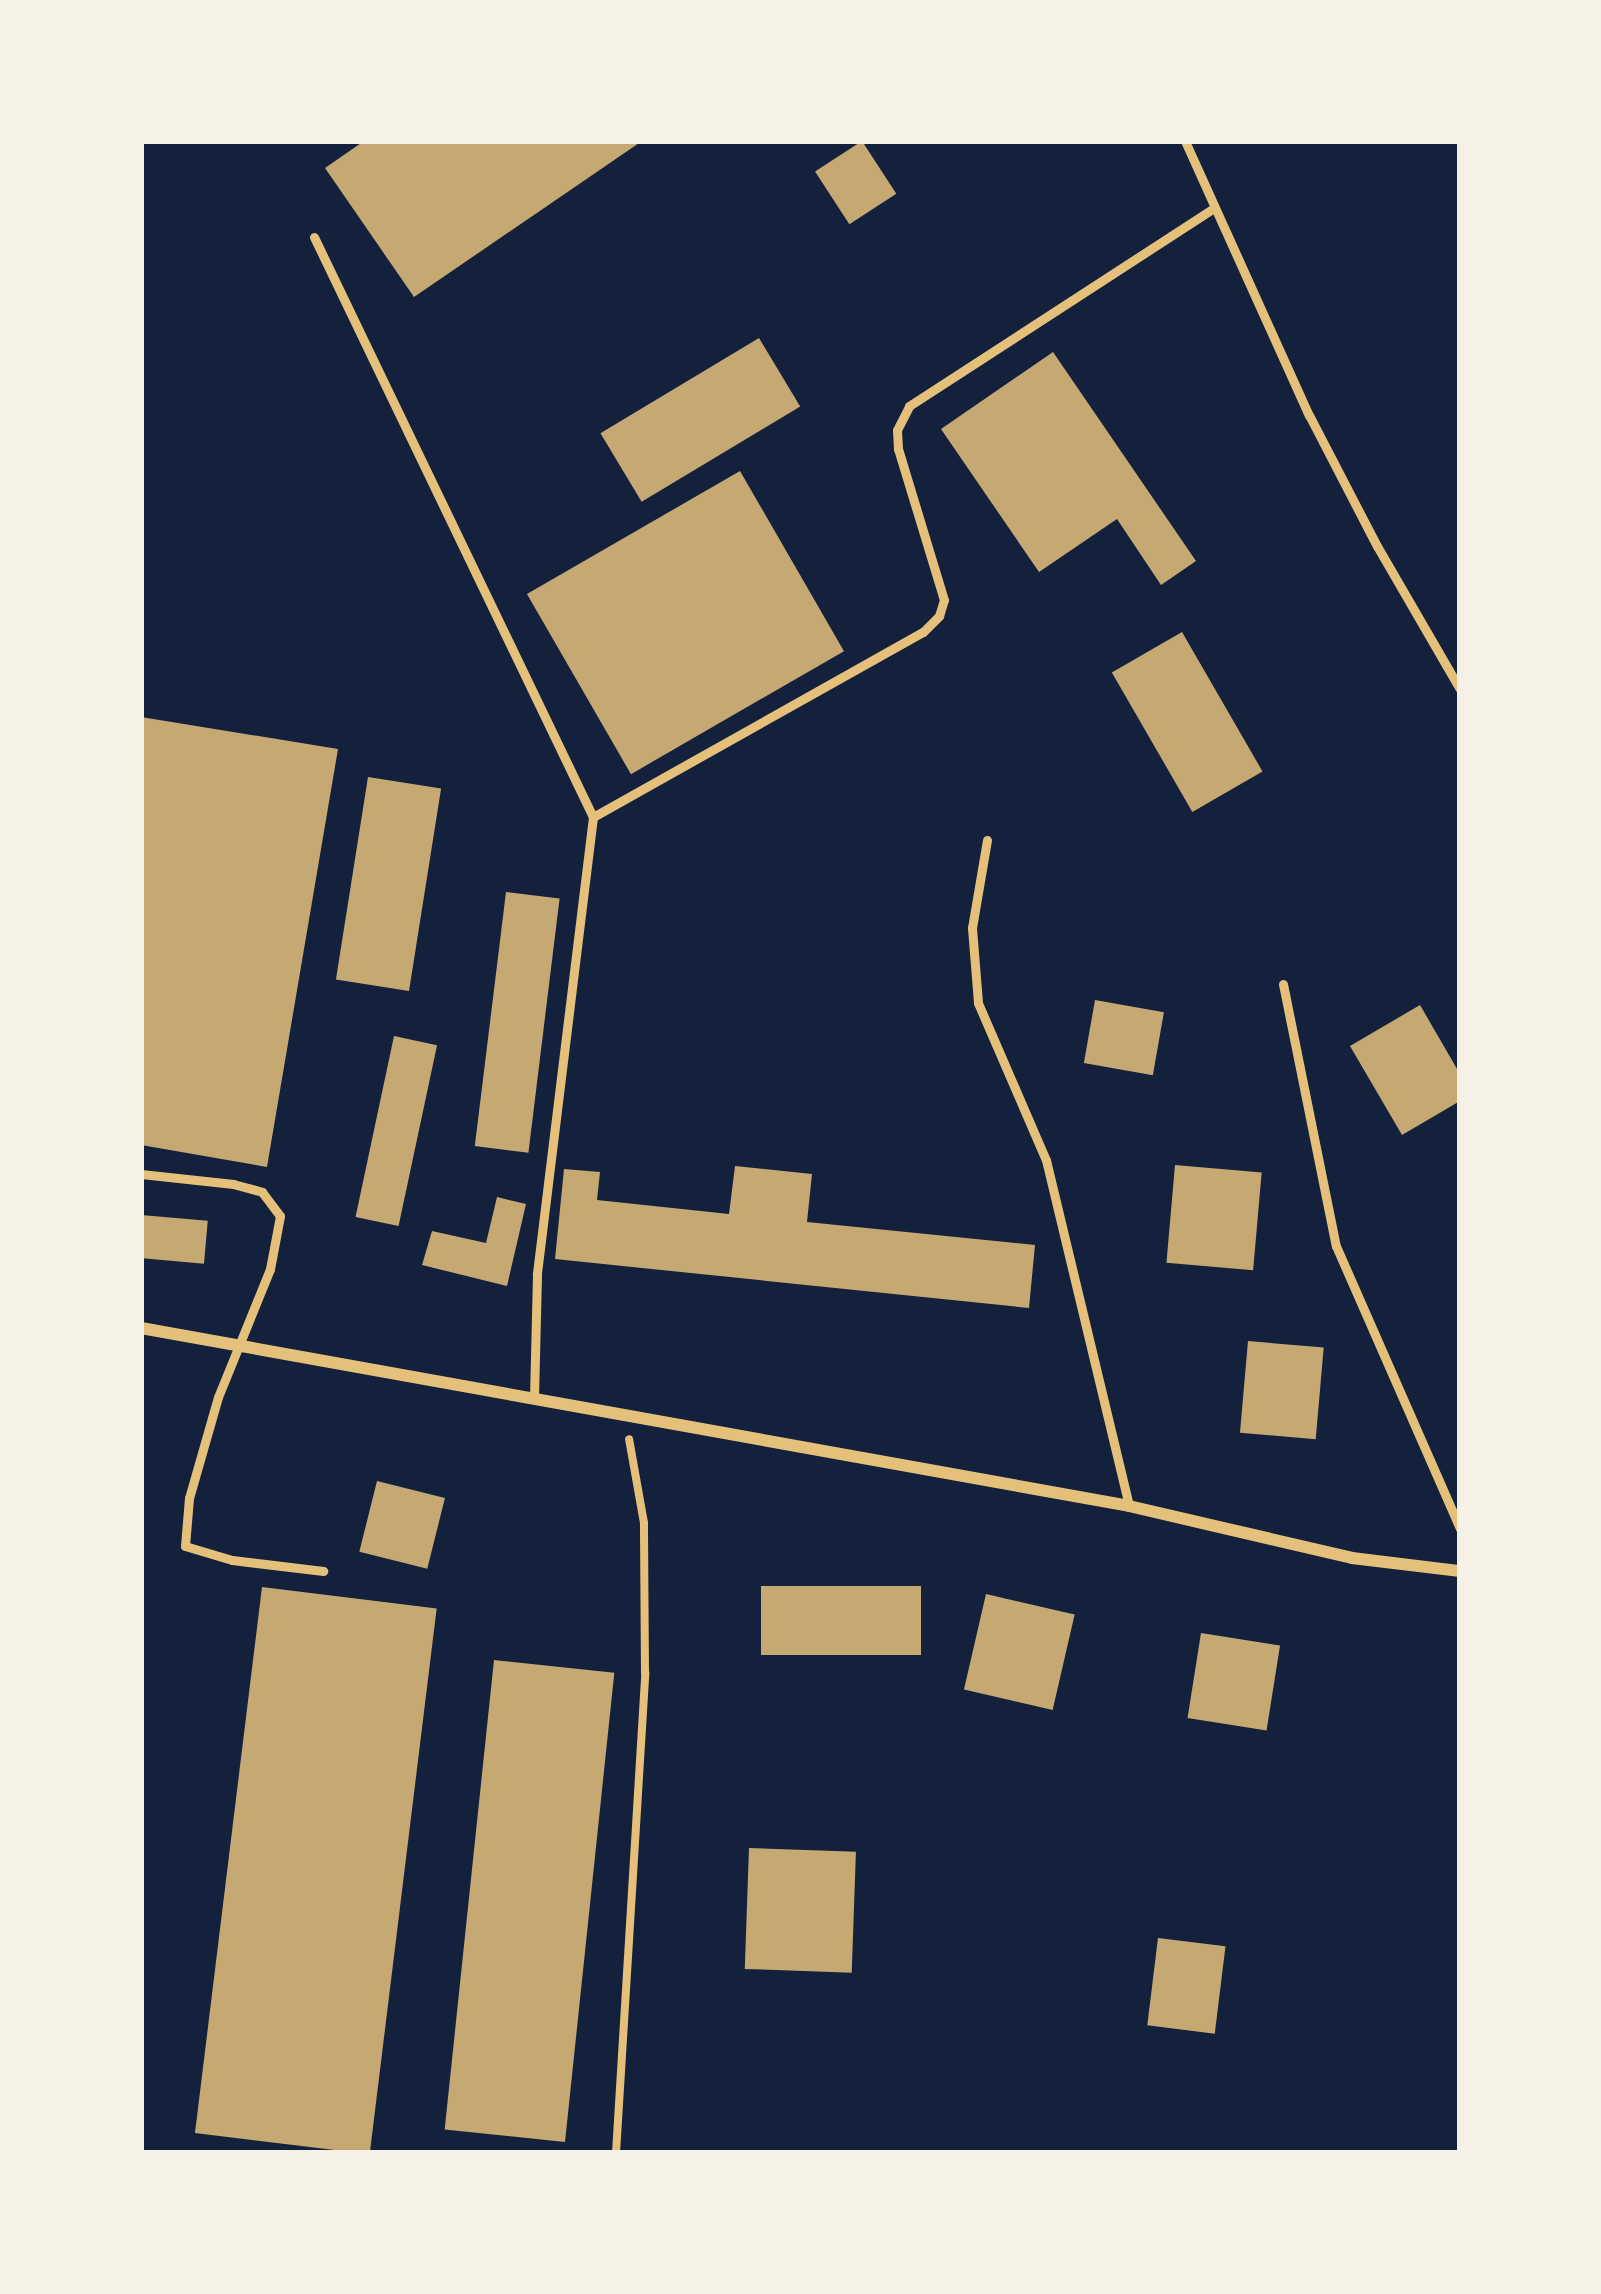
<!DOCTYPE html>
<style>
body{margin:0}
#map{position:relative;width:1601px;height:2294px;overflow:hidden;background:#14213d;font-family:"Exo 2",sans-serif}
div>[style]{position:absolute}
.building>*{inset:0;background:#c6a872;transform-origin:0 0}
.path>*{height:8px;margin:-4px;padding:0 4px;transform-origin:4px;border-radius:4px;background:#e5c07b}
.service>*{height:9px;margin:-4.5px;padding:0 4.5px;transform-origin:4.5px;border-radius:4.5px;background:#e5c07b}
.minor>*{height:12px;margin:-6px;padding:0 6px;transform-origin:6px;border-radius:6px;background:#e5c07b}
span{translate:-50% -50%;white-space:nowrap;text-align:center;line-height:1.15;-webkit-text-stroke:10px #f6f1e7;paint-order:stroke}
.frame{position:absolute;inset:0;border:144px solid #f6f1e7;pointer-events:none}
</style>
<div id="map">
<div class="building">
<i style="clip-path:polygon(364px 141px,642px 141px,414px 297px,325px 168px)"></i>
<i style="left:862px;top:141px;width:63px;height:56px;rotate:57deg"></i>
<i style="left:759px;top:338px;width:80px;height:185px;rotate:59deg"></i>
<i style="clip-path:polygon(1053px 352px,1196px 561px,1161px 585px,1117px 519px,1039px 572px,941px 429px)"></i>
<i style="left:740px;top:471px;width:208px;height:246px;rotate:60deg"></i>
<i style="left:1182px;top:632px;width:161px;height:81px;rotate:60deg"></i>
<i style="clip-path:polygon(141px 717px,338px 749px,267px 1167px,141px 1145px)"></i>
<i style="left:368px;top:777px;width:74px;height:205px;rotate:9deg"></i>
<i style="left:506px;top:892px;width:54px;height:256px;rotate:7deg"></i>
<i style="left:1095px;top:1000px;width:70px;height:64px;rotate:10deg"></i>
<i style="clip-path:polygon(1420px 1005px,1460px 1074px,1460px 1101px,1402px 1135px,1350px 1046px)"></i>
<i style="left:394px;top:1036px;width:44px;height:185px;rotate:12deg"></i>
<i style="left:1175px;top:1165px;width:87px;height:98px;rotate:5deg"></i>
<i style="clip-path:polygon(735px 1166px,812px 1174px,807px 1222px,1035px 1245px,1029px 1308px,555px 1259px,564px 1169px,600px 1172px,597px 1200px,729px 1214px)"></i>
<i style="clip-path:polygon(497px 1197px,526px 1204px,507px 1286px,422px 1265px,432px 1231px,486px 1243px)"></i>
<i style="left:141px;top:1215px;width:67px;height:43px;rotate:5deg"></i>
<i style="left:1248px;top:1341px;width:76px;height:92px;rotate:5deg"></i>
<i style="left:377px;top:1481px;width:70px;height:73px;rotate:14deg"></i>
<i style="left:761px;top:1586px;width:160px;height:69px"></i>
<i style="left:262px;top:1587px;width:176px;height:550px;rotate:7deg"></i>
<i style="left:986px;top:1594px;width:91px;height:98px;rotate:13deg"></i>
<i style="left:1201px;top:1633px;width:80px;height:86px;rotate:9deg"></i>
<i style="left:494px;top:1660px;width:121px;height:472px;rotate:6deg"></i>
<i style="left:749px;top:1848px;width:107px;height:121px;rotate:2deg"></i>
<i style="left:1158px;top:1938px;width:68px;height:88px;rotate:7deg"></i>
</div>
<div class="path">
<i style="left:616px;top:2153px;width:481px;rotate:-86.5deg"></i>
<i style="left:645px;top:1673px;width:150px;rotate:-90.4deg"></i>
<i style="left:644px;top:1523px;width:85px;rotate:-100.1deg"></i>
</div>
<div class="service">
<i style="left:1185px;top:141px;width:301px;rotate:65.7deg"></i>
<i style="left:1309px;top:415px;width:148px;rotate:62.6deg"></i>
<i style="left:1377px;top:546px;width:165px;rotate:59.9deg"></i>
<i style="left:314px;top:237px;width:644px;rotate:64.31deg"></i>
<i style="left:593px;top:817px;width:461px;rotate:97deg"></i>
<i style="left:537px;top:1275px;width:122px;rotate:91.4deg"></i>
<i style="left:593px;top:817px;width:378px;rotate:-29.3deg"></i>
<i style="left:923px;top:632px;width:23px;rotate:-45deg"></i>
<i style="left:939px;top:616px;width:17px;rotate:-73deg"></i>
<i style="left:944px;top:600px;width:158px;rotate:-106.9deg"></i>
<i style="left:898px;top:449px;width:19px;rotate:-93deg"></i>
<i style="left:897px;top:430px;width:27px;rotate:-63deg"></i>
<i style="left:909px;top:406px;width:364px;rotate:-33deg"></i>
<i style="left:987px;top:840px;width:89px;rotate:99.7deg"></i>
<i style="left:972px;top:928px;width:75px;rotate:85.4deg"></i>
<i style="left:978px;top:1003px;width:171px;rotate:66.6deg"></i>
<i style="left:1046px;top:1160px;width:356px;rotate:76.5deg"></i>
<i style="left:1283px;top:984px;width:267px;rotate:78.6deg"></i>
<i style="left:1336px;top:1246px;width:309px;rotate:66.3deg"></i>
<i style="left:141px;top:1174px;width:93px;rotate:6.2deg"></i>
<i style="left:233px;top:1184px;width:30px;rotate:15deg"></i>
<i style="left:262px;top:1192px;width:30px;rotate:53deg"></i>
<i style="left:280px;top:1216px;width:54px;rotate:100.7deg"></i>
<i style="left:270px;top:1269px;width:138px;rotate:112.1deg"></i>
<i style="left:218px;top:1397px;width:105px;rotate:106deg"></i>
<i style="left:189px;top:1498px;width:48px;rotate:94.8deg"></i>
<i style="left:185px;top:1546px;width:49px;rotate:16.6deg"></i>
<i style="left:232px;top:1560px;width:92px;rotate:6.9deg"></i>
</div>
<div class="minor">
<i style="left:141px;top:1328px;width:1004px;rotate:10.21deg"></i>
<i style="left:1129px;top:1506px;width:229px;rotate:13.1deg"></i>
<i style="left:1352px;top:1558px;width:109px;rotate:6.9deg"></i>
</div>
<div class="frame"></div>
</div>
